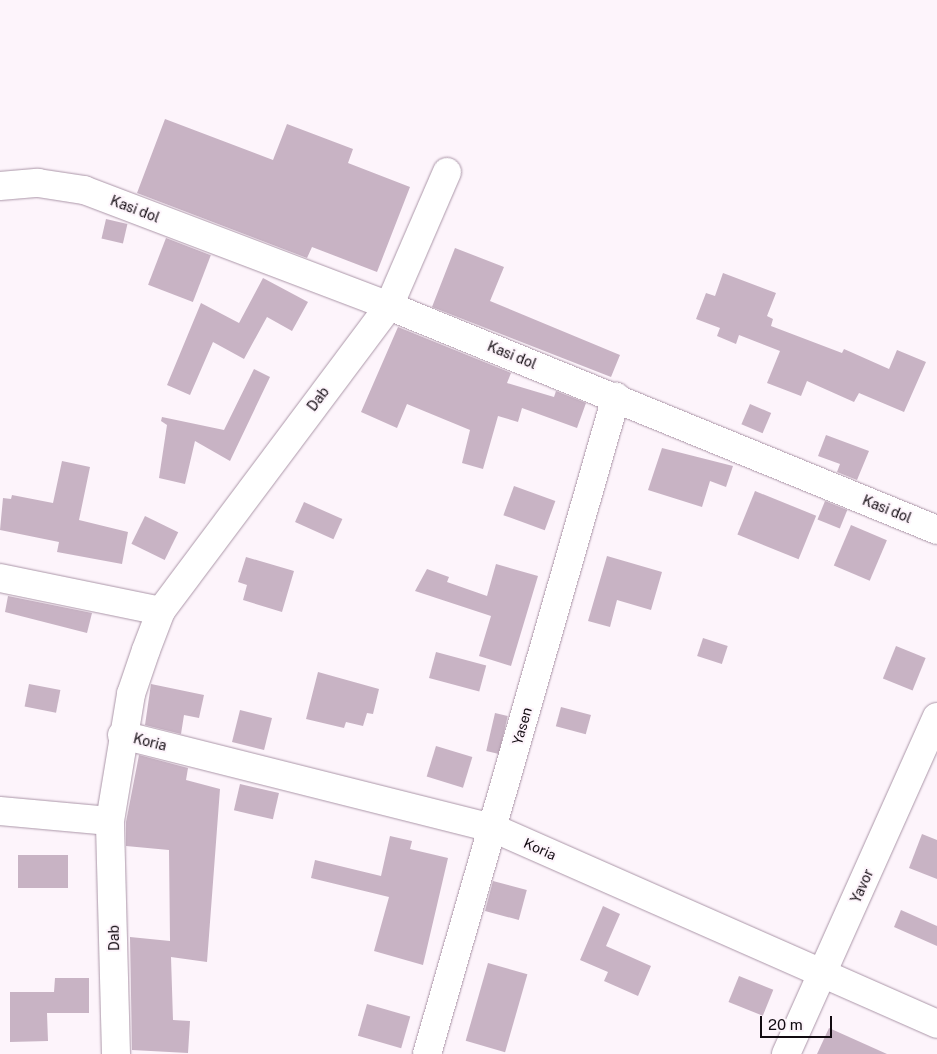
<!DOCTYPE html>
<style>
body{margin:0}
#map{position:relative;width:937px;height:1054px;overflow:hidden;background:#fdf4fb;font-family:"Public Sans",sans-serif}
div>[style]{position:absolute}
.building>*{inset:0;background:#c8b3c4;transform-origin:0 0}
.roads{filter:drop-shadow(0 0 1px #ab96a8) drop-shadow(0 0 1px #ab96a8)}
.minor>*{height:28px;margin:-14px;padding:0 14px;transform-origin:14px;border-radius:14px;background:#fff}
span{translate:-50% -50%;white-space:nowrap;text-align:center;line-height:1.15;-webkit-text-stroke:4px #fdf4fb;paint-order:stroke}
.street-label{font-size:14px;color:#120b11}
.scale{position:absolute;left:760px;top:1016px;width:72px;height:22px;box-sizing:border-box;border:2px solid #120b11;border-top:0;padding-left:6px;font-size:15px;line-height:18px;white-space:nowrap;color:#120b11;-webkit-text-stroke:4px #fdf4fb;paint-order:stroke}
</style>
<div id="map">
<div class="building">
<i style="clip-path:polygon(165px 119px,273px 160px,287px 124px,353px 149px,348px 163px,410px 187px,377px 272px,312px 247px,307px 258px,137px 193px)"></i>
<i style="left:106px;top:219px;width:22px;height:20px;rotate:13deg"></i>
<i style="left:166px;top:238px;width:48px;height:50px;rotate:21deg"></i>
<i style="clip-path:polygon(455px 248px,504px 267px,490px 301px,620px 355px,611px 377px,432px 307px)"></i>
<i style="clip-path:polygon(723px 273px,776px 293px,767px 316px,773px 319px,771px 326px,842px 353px,844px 349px,889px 369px,897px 350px,926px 362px,904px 412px,859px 393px,854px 402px,807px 381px,801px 396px,767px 383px,780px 351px,739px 335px,736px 344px,717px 336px,720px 328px,696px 319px,706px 293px,715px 296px)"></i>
<i style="clip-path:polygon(263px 278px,308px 302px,292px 331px,267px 317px,244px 359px,213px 342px,190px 395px,167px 385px,201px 303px,239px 323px)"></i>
<i style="clip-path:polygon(398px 327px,511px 373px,507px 383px,554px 397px,556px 391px,586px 403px,577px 428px,522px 408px,518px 422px,498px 416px,483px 469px,462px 463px,470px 430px,407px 404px,397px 428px,361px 412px)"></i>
<i style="clip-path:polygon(254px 369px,270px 377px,230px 461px,195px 441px,185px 484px,159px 478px,167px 425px,161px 421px,162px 417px,224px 430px)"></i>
<i style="left:750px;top:404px;width:23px;height:22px;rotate:23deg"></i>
<i style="clip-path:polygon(826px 435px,869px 451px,857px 480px,837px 472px,840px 464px,818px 456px)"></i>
<i style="clip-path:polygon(662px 448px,733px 466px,726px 487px,710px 481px,702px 507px,648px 490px)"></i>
<i style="clip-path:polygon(62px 461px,90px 467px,79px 520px,128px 532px,122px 564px,57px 552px,59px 542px,0 530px,3px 498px,11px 499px,12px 495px,53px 503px)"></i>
<i style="left:514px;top:486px;width:44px;height:31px;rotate:20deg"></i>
<i style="left:755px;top:491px;width:66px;height:47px;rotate:22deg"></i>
<i style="left:825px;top:501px;width:24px;height:20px;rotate:22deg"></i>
<i style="left:304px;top:502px;width:42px;height:22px;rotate:24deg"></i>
<i style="left:145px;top:516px;width:37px;height:31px;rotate:26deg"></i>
<i style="left:851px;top:525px;width:39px;height:44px;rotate:23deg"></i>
<i style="clip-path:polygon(607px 556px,662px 572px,651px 610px,617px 600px,610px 627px,588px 621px)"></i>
<i style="clip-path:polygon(246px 557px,294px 571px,282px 612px,243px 600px,247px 585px,238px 582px)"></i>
<i style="clip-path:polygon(496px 564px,538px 576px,511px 666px,479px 656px,491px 616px,415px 591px,427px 569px,449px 577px,447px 582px,487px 596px)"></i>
<i style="clip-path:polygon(8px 596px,92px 613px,87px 633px,5px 612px)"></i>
<i style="left:703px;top:638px;width:26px;height:19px;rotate:18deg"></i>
<i style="left:896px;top:646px;width:32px;height:35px;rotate:22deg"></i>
<i style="left:436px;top:652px;width:52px;height:27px;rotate:15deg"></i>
<i style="clip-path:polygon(318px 672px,379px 689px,373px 714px,367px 713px,363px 726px,346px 722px,344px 728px,306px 719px)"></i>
<i style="left:29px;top:684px;width:32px;height:23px;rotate:11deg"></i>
<i style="clip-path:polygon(151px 684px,204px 695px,199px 718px,184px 715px,181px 734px,145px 725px)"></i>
<i style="left:561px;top:707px;width:31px;height:20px;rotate:15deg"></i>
<i style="left:240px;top:710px;width:33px;height:33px;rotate:14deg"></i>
<i style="left:495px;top:713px;width:13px;height:39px;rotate:13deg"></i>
<i style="left:436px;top:746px;width:38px;height:32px;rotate:17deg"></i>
<i style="clip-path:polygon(139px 755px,188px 768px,186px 780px,220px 789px,207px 962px,171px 957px,173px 1020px,190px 1021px,188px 1053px,132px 1050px,130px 937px,170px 941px,169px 850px,126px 846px,126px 822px)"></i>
<i style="left:240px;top:784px;width:40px;height:27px;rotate:13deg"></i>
<i style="clip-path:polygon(922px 834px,937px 840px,937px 879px,909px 868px)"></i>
<i style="clip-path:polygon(390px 836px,412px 841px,410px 849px,448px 858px,423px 965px,374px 951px,389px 897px,311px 878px,315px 860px,381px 876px)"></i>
<i style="left:18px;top:855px;width:50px;height:33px"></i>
<i style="left:493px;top:881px;width:35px;height:31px;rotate:15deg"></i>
<i style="clip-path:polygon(603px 906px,620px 914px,606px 946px,651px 966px,638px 996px,604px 981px,608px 972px,580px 960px)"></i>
<i style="clip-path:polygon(901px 910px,937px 926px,937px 946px,894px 927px)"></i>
<i style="left:488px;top:963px;width:41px;height:81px;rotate:16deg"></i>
<i style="left:739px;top:976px;width:37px;height:28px;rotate:22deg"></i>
<i style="clip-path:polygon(55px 978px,89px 978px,89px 1013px,47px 1013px,48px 1041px,10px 1042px,10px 992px,54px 992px)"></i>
<i style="left:367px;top:1004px;width:45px;height:33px;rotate:16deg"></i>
<i style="clip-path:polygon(829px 1028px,887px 1054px,817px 1054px)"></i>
</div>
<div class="roads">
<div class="minor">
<i style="left:0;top:186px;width:38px;rotate:-5deg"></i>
<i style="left:38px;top:183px;width:47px;rotate:8.7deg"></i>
<i style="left:84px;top:190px;width:326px;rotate:20.8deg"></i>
<i style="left:389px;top:306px;width:592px;rotate:22.23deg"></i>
<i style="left:0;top:578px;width:164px;rotate:11.6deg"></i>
<i style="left:122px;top:735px;width:382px;rotate:14.1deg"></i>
<i style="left:493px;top:828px;width:485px;rotate:23.8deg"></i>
<i style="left:0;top:811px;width:110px;rotate:5.2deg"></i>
<i style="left:116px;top:1054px;width:233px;rotate:-91.5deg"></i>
<i style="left:110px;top:821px;width:129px;rotate:-80.6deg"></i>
<i style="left:131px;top:694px;width:46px;rotate:-71.2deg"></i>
<i style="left:146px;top:650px;width:42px;rotate:-69deg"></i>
<i style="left:161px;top:611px;width:381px;rotate:-53.2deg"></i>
<i style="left:389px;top:306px;width:146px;rotate:-66.6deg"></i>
<i style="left:427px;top:1054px;width:684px;rotate:-73.95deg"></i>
<i style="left:786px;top:1054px;width:369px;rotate:-65.9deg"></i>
</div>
</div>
<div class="street-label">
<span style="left:135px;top:209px;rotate:21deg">Kasi dol</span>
<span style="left:512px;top:355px;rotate:22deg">Kasi dol</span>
<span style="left:318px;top:399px;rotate:-53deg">Dab</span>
<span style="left:887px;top:509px;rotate:22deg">Kasi dol</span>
<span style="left:522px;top:726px;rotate:-74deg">Yasen</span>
<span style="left:150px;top:742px;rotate:14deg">Koria</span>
<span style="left:540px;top:849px;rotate:24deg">Koria</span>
<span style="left:862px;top:886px;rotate:-66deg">Yavor</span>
<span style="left:114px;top:938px;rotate:-91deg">Dab</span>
</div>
<div class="scale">20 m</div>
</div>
